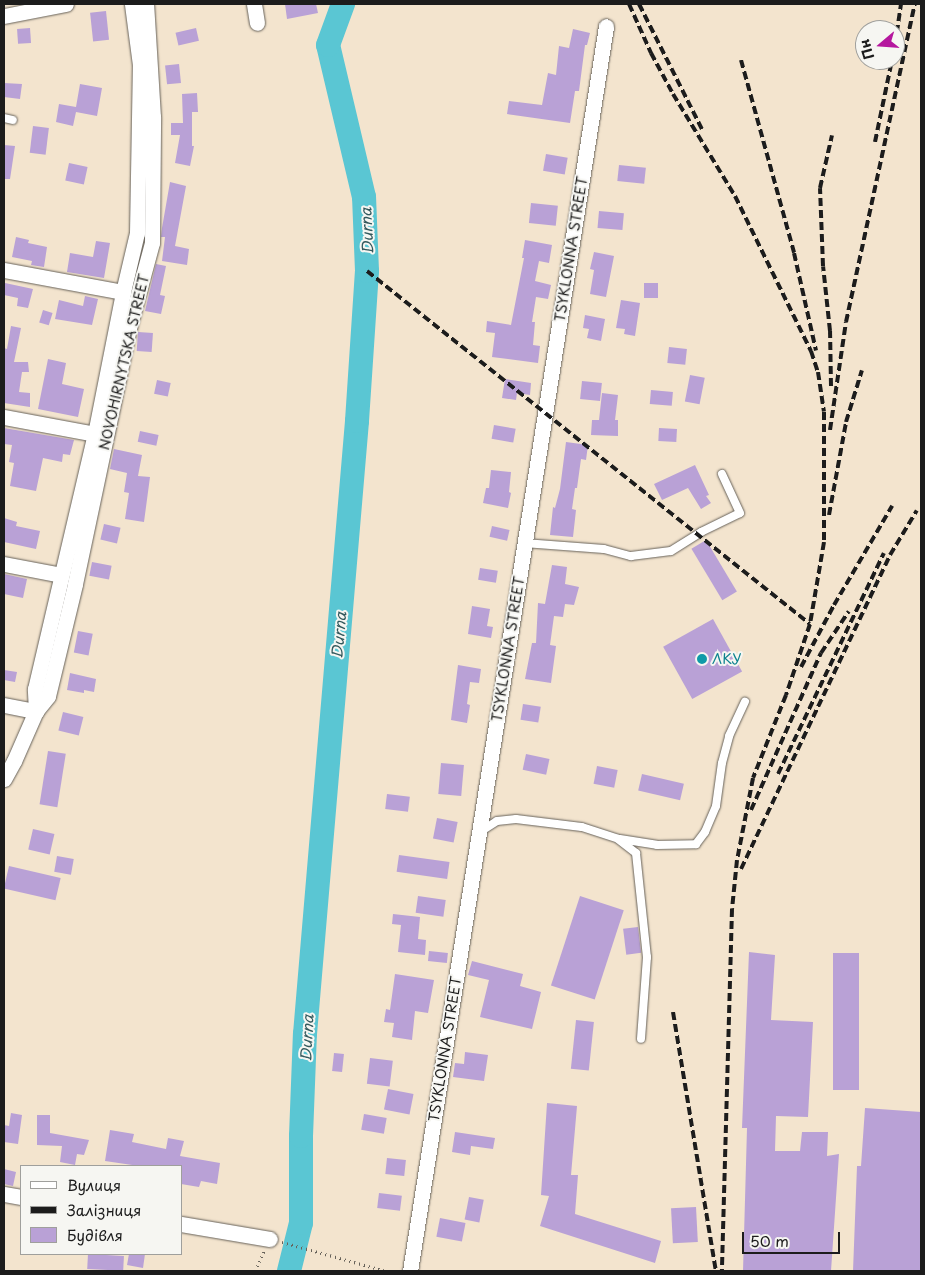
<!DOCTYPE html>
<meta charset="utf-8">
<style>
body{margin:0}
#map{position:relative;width:925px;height:1275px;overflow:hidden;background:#f3e4ce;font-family:"Playpen Sans",sans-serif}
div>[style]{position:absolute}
.river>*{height:24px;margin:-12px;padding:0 12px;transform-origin:12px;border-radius:12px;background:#5ac6d3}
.building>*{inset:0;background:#b9a1d6;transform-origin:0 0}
.path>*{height:2.5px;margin-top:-1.25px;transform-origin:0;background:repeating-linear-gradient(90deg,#67625a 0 1px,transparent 0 5px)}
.roads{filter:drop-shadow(0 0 1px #67625a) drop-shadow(0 0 1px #67625a)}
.lane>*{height:8px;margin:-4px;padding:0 4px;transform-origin:4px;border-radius:4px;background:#fff}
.street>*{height:15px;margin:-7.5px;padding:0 7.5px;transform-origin:7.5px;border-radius:7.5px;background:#fff}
.rail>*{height:4px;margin-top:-2px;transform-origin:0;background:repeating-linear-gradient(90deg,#1c1c1c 0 8px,transparent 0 12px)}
.dots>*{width:14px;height:14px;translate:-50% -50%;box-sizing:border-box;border:2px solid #f6f6f2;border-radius:50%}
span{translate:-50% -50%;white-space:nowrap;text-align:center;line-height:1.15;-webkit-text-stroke:4px #f6f6f2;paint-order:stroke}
.street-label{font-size:14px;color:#1c1c1c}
.culture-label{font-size:14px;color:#0d838f}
.left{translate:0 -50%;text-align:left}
.water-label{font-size:15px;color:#32585c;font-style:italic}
.frame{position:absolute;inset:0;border:5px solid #1c1c1c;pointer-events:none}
.legend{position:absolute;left:20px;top:1165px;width:162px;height:90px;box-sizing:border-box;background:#f6f6f2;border:1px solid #9f9f9c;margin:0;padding:6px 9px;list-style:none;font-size:15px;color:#1c1c1c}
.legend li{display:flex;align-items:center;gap:10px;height:25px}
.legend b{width:25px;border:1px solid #9f9f9c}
.north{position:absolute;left:855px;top:20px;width:50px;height:50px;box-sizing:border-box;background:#f6f6f2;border:1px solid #9f9f9c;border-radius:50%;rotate:252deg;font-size:14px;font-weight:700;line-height:20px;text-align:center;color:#1c1c1c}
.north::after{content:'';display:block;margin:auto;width:18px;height:22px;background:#b5179e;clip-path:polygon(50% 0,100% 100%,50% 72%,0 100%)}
.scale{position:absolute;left:742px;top:1232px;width:98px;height:22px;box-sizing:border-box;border:2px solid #1c1c1c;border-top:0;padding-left:6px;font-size:15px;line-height:18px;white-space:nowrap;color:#1c1c1c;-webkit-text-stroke:4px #f6f6f2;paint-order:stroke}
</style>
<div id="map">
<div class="river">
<i style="left:289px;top:1271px;width:49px;rotate:-76deg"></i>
<i style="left:301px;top:1223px;width:87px;rotate:-90deg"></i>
<i style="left:301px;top:1136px;width:102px;rotate:-87.8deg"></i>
<i style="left:305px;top:1034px;width:615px;rotate:-85.15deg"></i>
<i style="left:357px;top:421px;width:150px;rotate:-86.2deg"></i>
<i style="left:367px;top:271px;width:74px;rotate:-92.3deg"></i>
<i style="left:364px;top:197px;width:156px;rotate:-103.3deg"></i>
<i style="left:328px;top:45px;width:44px;rotate:-69.9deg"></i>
</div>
<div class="building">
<i style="clip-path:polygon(285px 4px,316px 4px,318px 13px,287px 19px)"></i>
<i style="left:106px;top:11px;width:29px;height:16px;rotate:84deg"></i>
<i style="left:30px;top:28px;width:15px;height:13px;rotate:86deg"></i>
<i style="left:196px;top:28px;width:13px;height:21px;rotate:77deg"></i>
<i style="clip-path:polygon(573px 29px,590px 33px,587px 45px,585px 45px,579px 91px,575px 91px,570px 123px,507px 114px,509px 101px,542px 105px,548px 73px,556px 75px,559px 46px,569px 48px)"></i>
<i style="left:179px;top:64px;width:19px;height:14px;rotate:84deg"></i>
<i style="clip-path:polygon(4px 83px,22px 84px,20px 99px,4px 97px)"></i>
<i style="clip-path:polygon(80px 84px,102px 88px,97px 116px,76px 112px,73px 126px,56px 122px,59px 104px,76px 107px)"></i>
<i style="clip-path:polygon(197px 93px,198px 112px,192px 112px,192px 146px,194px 146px,190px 166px,175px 163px,180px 135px,171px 135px,171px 123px,183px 123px,182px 94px)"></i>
<i style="left:33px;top:126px;width:16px;height:27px;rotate:7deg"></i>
<i style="clip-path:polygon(4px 145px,15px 146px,10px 179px,4px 179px)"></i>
<i style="left:546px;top:154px;width:22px;height:17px;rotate:10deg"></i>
<i style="left:69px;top:163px;width:19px;height:18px;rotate:12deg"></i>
<i style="left:619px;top:165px;width:27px;height:16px;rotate:6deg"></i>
<i style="clip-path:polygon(170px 182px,186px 186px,175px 246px,189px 249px,187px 265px,162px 261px,165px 237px,161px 237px,162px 228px)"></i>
<i style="left:531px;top:203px;width:27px;height:20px;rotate:6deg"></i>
<i style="left:599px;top:211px;width:25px;height:17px;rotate:5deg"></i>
<i style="clip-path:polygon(16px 237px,29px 240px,28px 243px,47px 247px,44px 267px,31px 265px,32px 261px,12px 257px)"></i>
<i style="clip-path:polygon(525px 240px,552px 245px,549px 263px,539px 261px,535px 281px,551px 285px,548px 299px,536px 297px,532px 322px,535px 322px,533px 345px,540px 346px,538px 363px,492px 357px,495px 333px,486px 332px,487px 321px,511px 325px,524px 258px,522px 258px)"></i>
<i style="clip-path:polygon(96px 241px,110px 243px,104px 278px,67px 272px,70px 253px,93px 257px)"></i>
<i style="clip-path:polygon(594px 252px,614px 256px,606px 297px,590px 294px,594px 270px,590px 269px)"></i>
<i style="clip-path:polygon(156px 264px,166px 266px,160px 295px,165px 296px,161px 314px,145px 311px)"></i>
<i style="clip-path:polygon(5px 283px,33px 289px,28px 308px,17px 306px,18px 298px,4px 295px)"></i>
<i style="left:644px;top:283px;width:14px;height:15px"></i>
<i style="clip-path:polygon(85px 296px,98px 299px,92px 325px,55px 319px,59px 300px,83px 306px)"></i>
<i style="clip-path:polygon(621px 300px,640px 303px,635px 336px,624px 334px,625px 329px,616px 328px)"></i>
<i style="left:43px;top:310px;width:10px;height:13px;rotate:17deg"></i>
<i style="clip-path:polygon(585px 315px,605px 319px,601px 341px,587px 338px,589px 329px,583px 328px)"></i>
<i style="clip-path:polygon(11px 326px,21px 328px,14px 362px,28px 362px,29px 372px,22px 372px,19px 392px,30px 393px,30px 407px,4px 403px,4px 348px,7px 349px)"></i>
<i style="left:138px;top:332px;width:15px;height:19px;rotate:4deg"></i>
<i style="left:669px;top:347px;width:18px;height:16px;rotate:6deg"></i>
<i style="clip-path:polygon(48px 359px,66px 363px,62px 384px,84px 389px,78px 417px,38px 409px)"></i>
<i style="left:690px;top:375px;width:15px;height:27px;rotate:11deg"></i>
<i style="clip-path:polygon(505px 379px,531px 383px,530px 395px,517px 393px,516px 400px,502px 398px)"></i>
<i style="left:157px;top:380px;width:14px;height:14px;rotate:12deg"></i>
<i style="left:582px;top:381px;width:20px;height:18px;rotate:6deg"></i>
<i style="left:651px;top:390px;width:22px;height:14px;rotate:5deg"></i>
<i style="clip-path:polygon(602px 393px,618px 395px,615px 420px,618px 420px,618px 436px,591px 435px,592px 420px,599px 420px)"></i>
<i style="left:494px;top:425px;width:22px;height:14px;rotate:10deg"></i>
<i style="clip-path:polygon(4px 428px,74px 440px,70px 455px,63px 454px,62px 462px,43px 458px,36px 491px,10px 486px,14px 463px,9px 462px,12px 445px,4px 444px)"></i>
<i style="left:659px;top:428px;width:18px;height:13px;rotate:3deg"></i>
<i style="left:140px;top:431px;width:19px;height:11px;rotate:12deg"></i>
<i style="clip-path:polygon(566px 442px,588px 445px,586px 460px,581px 459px,577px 488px,575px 488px,572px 509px,576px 510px,573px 537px,550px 535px,553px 507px,555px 508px,560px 489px)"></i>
<i style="clip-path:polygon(114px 449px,142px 455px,138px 476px,150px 477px,144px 522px,125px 519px,129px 493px,124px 492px,127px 473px,110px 469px)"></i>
<i style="clip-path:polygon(695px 465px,709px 495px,706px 496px,711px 503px,701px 509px,688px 488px,662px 500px,654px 484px)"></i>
<i style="clip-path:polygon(491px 470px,511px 472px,509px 492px,511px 493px,508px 508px,483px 503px,486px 488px,489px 488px)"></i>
<i style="clip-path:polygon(4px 518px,17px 522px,16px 526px,40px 531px,36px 549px,4px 542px)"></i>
<i style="left:104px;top:524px;width:17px;height:16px;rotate:13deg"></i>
<i style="left:492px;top:526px;width:18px;height:11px;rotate:13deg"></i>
<i style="left:706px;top:540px;width:60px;height:17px;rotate:59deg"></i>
<i style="left:92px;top:562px;width:20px;height:14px;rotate:11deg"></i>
<i style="clip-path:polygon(552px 565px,567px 567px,565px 584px,579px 587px,574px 605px,565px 604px,563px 617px,554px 616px,550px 645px,556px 646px,551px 683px,525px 679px,532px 643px,536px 643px,538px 603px,545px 604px)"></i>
<i style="left:480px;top:568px;width:18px;height:12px;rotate:9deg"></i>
<i style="clip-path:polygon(4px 574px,27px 579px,23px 598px,4px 594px)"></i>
<i style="clip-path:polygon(472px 606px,490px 609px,487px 626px,493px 627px,491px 638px,468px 634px)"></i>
<i style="left:713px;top:619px;width:60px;height:57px;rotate:61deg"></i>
<i style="left:78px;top:631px;width:15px;height:22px;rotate:11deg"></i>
<i style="clip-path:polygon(458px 665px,481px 669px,479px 683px,470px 682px,467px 704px,470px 705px,467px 723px,451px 720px)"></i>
<i style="clip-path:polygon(4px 670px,17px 672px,15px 682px,4px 680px)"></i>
<i style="clip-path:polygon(70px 673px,96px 679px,94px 692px,84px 690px,84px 693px,67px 690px)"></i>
<i style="left:523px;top:704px;width:18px;height:16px;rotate:9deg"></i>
<i style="left:63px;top:712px;width:21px;height:19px;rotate:14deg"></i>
<i style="left:48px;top:751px;width:18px;height:54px;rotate:9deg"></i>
<i style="left:526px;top:754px;width:24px;height:16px;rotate:12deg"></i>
<i style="left:441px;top:763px;width:23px;height:31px;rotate:5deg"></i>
<i style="left:597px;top:766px;width:21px;height:18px;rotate:11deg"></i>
<i style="left:642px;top:774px;width:43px;height:17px;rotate:13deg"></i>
<i style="left:387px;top:794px;width:23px;height:15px;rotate:7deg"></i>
<i style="left:437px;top:818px;width:21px;height:21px;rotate:11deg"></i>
<i style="left:33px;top:829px;width:22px;height:21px;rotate:13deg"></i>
<i style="left:399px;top:855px;width:51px;height:17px;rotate:8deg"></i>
<i style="left:57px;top:856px;width:17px;height:16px;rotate:10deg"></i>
<i style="left:9px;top:866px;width:53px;height:23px;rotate:13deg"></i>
<i style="left:418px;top:896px;width:28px;height:17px;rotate:8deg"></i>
<i style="left:580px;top:896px;width:46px;height:94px;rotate:18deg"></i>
<i style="clip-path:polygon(393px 914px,420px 917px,418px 939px,426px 940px,425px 955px,398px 952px,401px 925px,392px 924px)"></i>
<i style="left:638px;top:927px;width:26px;height:15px;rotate:83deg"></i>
<i style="left:429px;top:951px;width:19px;height:10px;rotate:6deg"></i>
<i style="clip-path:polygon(749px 952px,775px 955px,771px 1020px,813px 1022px,808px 1117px,776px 1116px,775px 1151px,800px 1151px,802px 1132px,828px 1132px,827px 1156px,839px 1154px,831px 1271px,743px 1271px,747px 1128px,742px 1128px)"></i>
<i style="left:833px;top:953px;width:26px;height:137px"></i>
<i style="clip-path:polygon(472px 961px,523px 974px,520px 986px,541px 992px,532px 1029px,480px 1017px,489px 980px,468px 975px)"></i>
<i style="clip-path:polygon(395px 974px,434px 980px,428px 1013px,415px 1011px,412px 1040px,392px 1037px,394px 1023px,384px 1022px,386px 1009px,390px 1010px)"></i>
<i style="left:576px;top:1020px;width:18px;height:49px;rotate:6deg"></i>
<i style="clip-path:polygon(465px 1052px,488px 1055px,484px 1081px,453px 1077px,455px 1063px,464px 1064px)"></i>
<i style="left:334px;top:1053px;width:10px;height:18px;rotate:6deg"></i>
<i style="left:370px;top:1058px;width:23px;height:26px;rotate:7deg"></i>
<i style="left:388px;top:1089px;width:26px;height:21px;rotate:11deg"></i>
<i style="clip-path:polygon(547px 1103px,577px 1106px,571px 1175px,578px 1175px,575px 1214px,661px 1241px,655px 1263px,540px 1226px,549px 1196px,541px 1195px)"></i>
<i style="clip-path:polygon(865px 1108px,921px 1112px,921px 1271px,853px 1271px,857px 1166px,861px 1166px)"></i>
<i style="clip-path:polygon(11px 1113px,22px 1115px,18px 1144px,4px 1142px,4px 1125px,9px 1126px)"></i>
<i style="left:364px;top:1114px;width:23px;height:16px;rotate:10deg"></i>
<i style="clip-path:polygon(37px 1115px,50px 1115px,50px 1133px,89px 1140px,84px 1155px,77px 1154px,75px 1165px,60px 1162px,62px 1146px,37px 1145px)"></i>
<i style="clip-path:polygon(110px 1130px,134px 1134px,132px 1142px,166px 1149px,168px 1138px,184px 1141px,180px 1156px,220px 1163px,217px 1184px,201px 1181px,199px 1187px,181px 1184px,181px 1166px,139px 1166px,105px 1161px)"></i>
<i style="clip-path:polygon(455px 1132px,495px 1138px,493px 1149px,471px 1146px,470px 1155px,452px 1152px)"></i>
<i style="left:387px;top:1158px;width:19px;height:16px;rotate:6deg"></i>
<i style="clip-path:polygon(4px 1169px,16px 1172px,13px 1186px,4px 1184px)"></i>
<i style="left:379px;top:1193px;width:23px;height:15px;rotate:7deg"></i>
<i style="left:469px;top:1197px;width:15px;height:23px;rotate:11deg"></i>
<i style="left:696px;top:1207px;width:35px;height:25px;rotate:87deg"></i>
<i style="left:440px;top:1218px;width:26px;height:19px;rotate:11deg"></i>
<i style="left:88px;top:1254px;width:36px;height:15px;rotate:3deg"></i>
<i style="clip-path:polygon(129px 1254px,145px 1254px,143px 1268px,127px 1265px)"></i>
</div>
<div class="path">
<i style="left:282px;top:1242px;width:108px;rotate:15.6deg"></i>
<i style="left:255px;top:1271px;width:22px;rotate:-66deg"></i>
</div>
<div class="roads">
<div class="lane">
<i style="left:4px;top:118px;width:9px;rotate:13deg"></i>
<i style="left:524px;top:543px;width:80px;rotate:4.3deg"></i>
<i style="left:604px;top:549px;width:28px;rotate:15deg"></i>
<i style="left:631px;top:556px;width:40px;rotate:-7.1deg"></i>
<i style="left:671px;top:551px;width:36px;rotate:-32deg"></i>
<i style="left:701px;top:532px;width:43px;rotate:-26deg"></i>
<i style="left:740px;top:513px;width:43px;rotate:-114.8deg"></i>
<i style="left:480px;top:832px;width:20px;rotate:-33deg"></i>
<i style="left:497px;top:821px;width:19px;rotate:-6deg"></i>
<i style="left:516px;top:819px;width:66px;rotate:6.9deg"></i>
<i style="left:582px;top:827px;width:38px;rotate:18deg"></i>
<i style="left:618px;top:839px;width:23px;rotate:38deg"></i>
<i style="left:636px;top:853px;width:105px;rotate:84deg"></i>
<i style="left:647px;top:957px;width:82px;rotate:94.2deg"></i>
<i style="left:620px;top:839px;width:37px;rotate:9deg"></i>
<i style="left:657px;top:845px;width:39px;rotate:-1deg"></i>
<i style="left:696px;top:844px;width:15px;rotate:-53deg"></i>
<i style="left:705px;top:832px;width:28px;rotate:-67deg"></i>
<i style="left:716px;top:806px;width:43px;rotate:-82.1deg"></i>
<i style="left:722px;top:763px;width:28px;rotate:-75deg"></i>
<i style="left:729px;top:736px;width:38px;rotate:-65deg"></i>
</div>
<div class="street">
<i style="left:254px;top:4px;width:19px;rotate:81deg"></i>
<i style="left:4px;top:16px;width:63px;rotate:-11deg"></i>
<i style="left:4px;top:270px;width:121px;rotate:10.5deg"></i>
<i style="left:4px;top:417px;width:93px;rotate:10.6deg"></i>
<i style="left:4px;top:564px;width:58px;rotate:10.9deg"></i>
<i style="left:4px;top:705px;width:33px;rotate:11deg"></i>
<i style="left:36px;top:711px;width:22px;rotate:-93deg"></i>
<i style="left:35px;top:689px;width:262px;rotate:-76.8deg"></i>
<i style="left:95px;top:434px;width:145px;rotate:-78.8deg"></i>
<i style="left:123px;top:292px;width:61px;rotate:-76.7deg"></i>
<i style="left:137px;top:233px;width:168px;rotate:-89deg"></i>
<i style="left:140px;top:65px;width:62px;rotate:-97.5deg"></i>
<i style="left:4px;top:779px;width:21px;rotate:-61deg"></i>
<i style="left:14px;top:761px;width:55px;rotate:-66.3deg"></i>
<i style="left:36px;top:711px;width:19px;rotate:-51deg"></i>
<i style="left:48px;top:696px;width:115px;rotate:-76.4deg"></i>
<i style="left:75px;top:584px;width:262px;rotate:-78.1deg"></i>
<i style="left:129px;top:328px;width:88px;rotate:-74.9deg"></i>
<i style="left:152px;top:243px;width:126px;rotate:-89.5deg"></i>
<i style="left:153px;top:117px;width:113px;rotate:-93.5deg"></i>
<i style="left:4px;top:1194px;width:17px;rotate:10deg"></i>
<i style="left:181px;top:1224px;width:90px;rotate:9.6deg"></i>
<i style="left:410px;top:1271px;width:1260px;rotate:-81.05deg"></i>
</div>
</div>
<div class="rail">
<i style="left:629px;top:4px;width:54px;rotate:65.8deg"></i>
<i style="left:651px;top:53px;width:47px;rotate:61.8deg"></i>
<i style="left:673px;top:94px;width:119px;rotate:58.7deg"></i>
<i style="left:735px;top:196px;width:173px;rotate:63.9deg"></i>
<i style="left:811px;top:351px;width:22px;rotate:72deg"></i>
<i style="left:818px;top:372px;width:40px;rotate:81.5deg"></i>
<i style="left:824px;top:412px;width:130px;rotate:90deg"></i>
<i style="left:824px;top:542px;width:83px;rotate:99.7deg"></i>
<i style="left:810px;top:624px;width:75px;rotate:108.7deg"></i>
<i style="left:786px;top:695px;width:89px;rotate:111.7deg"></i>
<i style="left:753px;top:778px;width:84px;rotate:101deg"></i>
<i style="left:737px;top:860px;width:49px;rotate:95.8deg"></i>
<i style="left:732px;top:909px;width:362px;rotate:91.6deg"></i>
<i style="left:639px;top:4px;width:140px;rotate:63.3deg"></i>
<i style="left:895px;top:45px;width:41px;rotate:-81.7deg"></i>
<i style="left:741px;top:60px;width:200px;rotate:74.6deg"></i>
<i style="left:794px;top:253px;width:100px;rotate:77.3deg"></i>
<i style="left:875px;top:142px;width:84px;rotate:-78.3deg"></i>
<i style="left:367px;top:271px;width:566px;rotate:38.55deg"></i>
<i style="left:831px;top:386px;width:55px;rotate:-91deg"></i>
<i style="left:830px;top:331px;width:65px;rotate:-96.1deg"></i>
<i style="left:823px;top:266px;width:78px;rotate:-92.2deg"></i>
<i style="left:820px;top:188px;width:54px;rotate:-77.2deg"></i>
<i style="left:830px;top:430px;width:109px;rotate:-81.6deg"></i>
<i style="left:846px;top:322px;width:325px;rotate:-77.8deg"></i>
<i style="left:829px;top:515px;width:95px;rotate:-79.6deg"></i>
<i style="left:846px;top:422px;width:54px;rotate:-72.9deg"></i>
<i style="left:801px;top:667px;width:70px;rotate:-62deg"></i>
<i style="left:834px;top:605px;width:115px;rotate:-59.6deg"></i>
<i style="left:778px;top:774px;width:245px;rotate:-64.4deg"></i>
<i style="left:751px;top:810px;width:172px;rotate:-66deg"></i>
<i style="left:821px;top:653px;width:50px;rotate:-56.3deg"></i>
<i style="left:741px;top:869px;width:348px;rotate:-64.6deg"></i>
<i style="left:890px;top:555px;width:52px;rotate:-59deg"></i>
<i style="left:673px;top:1012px;width:263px;rotate:80.6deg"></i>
</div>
<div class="dots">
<i style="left:702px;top:659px;background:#0f9aa8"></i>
</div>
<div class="street-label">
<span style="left:571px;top:249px;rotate:-81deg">TSYKLONNA STREET</span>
<span style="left:124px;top:362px;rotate:-77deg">NOVOHIRNYTSKA STREET</span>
<span style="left:508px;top:649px;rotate:-81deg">TSYKLONNA STREET</span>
<span style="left:445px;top:1049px;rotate:-81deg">TSYKLONNA STREET</span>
</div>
<div class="culture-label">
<span class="left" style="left:712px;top:659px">ЛКУ</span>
</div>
<div class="water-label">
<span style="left:366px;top:231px;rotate:-93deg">Durna</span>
<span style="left:338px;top:635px;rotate:-85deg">Durna</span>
<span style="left:306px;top:1038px;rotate:-87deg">Durna</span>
</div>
<div class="frame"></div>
<ul class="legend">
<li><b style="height:6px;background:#fff"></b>Вулиця</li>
<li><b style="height:6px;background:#1c1c1c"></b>Залізниця</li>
<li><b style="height:14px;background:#b9a1d6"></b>Будівля</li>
</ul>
<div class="north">Пн</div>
<div class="scale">50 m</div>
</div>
